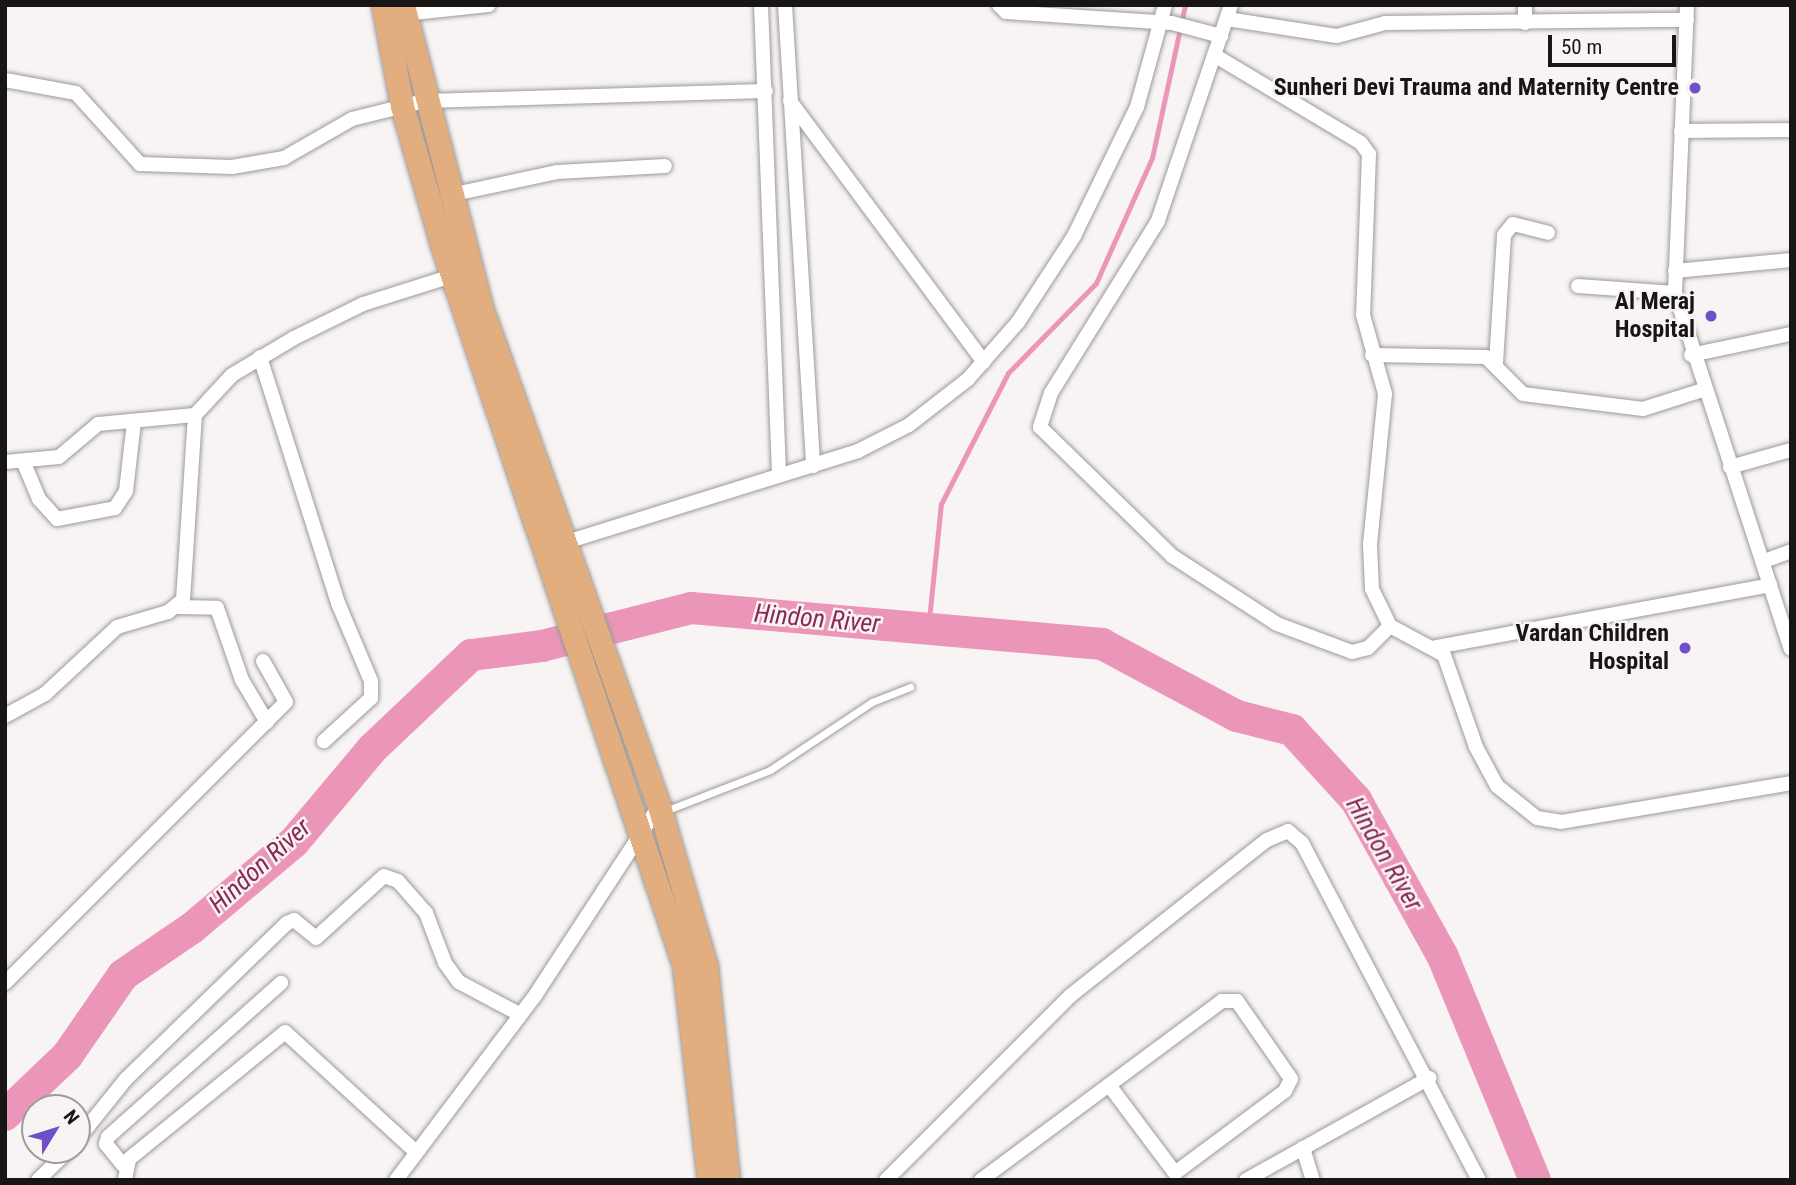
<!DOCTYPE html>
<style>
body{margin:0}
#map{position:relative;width:1796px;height:1185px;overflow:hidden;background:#f8f4f3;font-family:"Roboto Condensed",sans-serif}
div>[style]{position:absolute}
.stream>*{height:5px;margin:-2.5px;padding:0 2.5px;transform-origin:2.5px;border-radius:2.5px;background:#eb96b8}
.river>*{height:32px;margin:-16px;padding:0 16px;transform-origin:16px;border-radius:16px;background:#eb96b8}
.roads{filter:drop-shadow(0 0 2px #9c9998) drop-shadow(0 0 2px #9c9998)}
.lane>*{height:7px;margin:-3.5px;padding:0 3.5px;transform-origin:3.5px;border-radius:3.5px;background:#fff}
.street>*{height:14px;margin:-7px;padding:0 7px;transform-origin:7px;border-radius:7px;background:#fff}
.primary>*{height:23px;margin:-11.5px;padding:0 11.5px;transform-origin:11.5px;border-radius:11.5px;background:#e2ae7f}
.dots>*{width:19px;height:19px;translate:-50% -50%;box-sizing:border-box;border:4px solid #f8f4f3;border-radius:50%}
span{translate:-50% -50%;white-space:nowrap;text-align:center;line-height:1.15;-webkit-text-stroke:5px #f8f4f3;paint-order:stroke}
.poi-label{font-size:24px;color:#171615;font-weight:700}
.right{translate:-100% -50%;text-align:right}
.water-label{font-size:26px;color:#892757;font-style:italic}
.frame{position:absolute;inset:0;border:7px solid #171615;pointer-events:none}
.north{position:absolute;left:21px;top:1094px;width:70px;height:70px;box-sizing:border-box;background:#f8f4f3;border:2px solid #9e9b9a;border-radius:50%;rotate:52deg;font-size:19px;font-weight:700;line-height:28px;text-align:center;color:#171615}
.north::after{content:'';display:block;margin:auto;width:24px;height:32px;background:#6f50c9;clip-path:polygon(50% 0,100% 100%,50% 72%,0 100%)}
.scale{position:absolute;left:1548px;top:35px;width:128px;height:32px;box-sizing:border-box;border:4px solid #171615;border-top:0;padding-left:9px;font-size:21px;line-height:24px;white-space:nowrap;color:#171615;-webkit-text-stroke:5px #f8f4f3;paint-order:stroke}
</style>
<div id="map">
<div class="stream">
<i style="left:928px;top:629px;width:126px;rotate:-84.1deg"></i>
<i style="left:941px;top:504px;width:147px;rotate:-62.9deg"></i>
<i style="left:1008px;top:373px;width:126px;rotate:-45.6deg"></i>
<i style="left:1096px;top:283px;width:137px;rotate:-65.9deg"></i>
<i style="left:1152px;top:158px;width:157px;rotate:-77.8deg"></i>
</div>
<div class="river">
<i style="left:5px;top:1115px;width:86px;rotate:-43.6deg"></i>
<i style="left:67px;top:1056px;width:98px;rotate:-55.3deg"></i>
<i style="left:123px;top:975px;width:83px;rotate:-34.3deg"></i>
<i style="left:192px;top:928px;width:133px;rotate:-40.1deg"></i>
<i style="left:294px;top:842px;width:123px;rotate:-50deg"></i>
<i style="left:373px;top:748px;width:135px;rotate:-43.5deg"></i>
<i style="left:471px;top:655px;width:72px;rotate:-7.2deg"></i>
<i style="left:542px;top:646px;width:154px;rotate:-14.3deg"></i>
<i style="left:691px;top:608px;width:413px;rotate:5deg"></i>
<i style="left:1102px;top:644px;width:153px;rotate:28.1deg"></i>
<i style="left:1237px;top:716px;width:57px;rotate:14.3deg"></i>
<i style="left:1292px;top:730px;width:95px;rotate:47.6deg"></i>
<i style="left:1356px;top:800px;width:179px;rotate:61deg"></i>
<i style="left:1443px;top:957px;width:241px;rotate:67.6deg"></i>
</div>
<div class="roads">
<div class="lane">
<i style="left:665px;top:811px;width:113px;rotate:-21.3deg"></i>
<i style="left:770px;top:770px;width:123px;rotate:-33.7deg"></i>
<i style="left:872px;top:702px;width:41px;rotate:-21.5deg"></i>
</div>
<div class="street">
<i style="left:761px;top:5px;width:471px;rotate:87.8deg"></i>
<i style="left:785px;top:5px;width:462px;rotate:86.5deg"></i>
<i style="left:999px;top:5px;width:10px;rotate:45deg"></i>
<i style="left:1006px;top:12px;width:166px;rotate:3.8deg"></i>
<i style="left:1172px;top:23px;width:51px;rotate:14.9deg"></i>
<i style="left:1231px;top:5px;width:228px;rotate:108.7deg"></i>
<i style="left:1158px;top:221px;width:203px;rotate:121.9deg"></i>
<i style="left:1051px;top:393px;width:36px;rotate:108deg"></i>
<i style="left:1040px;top:427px;width:185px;rotate:44.3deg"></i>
<i style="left:1172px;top:556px;width:125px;rotate:32.9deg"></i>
<i style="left:1277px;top:624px;width:80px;rotate:20.5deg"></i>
<i style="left:1352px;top:652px;width:16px;rotate:-14deg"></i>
<i style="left:1368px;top:648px;width:31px;rotate:-45deg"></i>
<i style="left:1687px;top:5px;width:288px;rotate:92.4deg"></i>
<i style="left:1675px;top:293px;width:374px;rotate:72deg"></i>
<i style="left:404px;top:14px;width:85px;rotate:-6deg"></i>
<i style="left:1227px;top:19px;width:111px;rotate:8.8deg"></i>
<i style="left:1337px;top:36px;width:50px;rotate:-15.2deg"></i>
<i style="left:1385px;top:23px;width:302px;rotate:-0.6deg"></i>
<i style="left:1525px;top:23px;width:18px;rotate:-90deg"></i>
<i style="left:1214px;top:55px;width:171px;rotate:30.9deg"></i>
<i style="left:1361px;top:143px;width:14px;rotate:54deg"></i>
<i style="left:1369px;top:154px;width:161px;rotate:92.1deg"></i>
<i style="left:1363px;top:315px;width:82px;rotate:74.4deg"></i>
<i style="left:1385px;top:394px;width:152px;rotate:95.7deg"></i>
<i style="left:1370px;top:545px;width:44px;rotate:87.4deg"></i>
<i style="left:1372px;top:589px;width:41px;rotate:64.1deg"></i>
<i style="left:1390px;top:626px;width:61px;rotate:28.2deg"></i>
<i style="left:1444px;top:655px;width:97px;rotate:70.8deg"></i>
<i style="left:1476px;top:747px;width:44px;rotate:61.7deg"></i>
<i style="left:1497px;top:786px;width:51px;rotate:38.7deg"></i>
<i style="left:1537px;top:818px;width:24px;rotate:9deg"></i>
<i style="left:1561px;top:822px;width:233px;rotate:-9.6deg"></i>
<i style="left:5px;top:80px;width:72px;rotate:10.4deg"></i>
<i style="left:76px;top:93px;width:96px;rotate:48deg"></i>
<i style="left:140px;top:164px;width:92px;rotate:1.9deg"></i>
<i style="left:232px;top:167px;width:53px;rotate:-9.8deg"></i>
<i style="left:284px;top:158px;width:78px;rotate:-29.8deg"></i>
<i style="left:352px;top:119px;width:74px;rotate:-14deg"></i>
<i style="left:424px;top:101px;width:342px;rotate:-1.7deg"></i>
<i style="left:790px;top:101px;width:325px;rotate:53.4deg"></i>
<i style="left:1681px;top:131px;width:110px;rotate:-0.5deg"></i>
<i style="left:450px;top:195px;width:109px;rotate:-12.1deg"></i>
<i style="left:557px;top:172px;width:108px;rotate:-3.2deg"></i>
<i style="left:1675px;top:271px;width:117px;rotate:-5.4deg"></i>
<i style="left:1578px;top:286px;width:97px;rotate:4.1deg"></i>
<i style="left:1372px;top:355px;width:114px;rotate:1deg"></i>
<i style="left:1486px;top:357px;width:52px;rotate:45deg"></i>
<i style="left:1523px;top:394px;width:121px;rotate:7.1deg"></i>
<i style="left:1643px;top:409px;width:63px;rotate:-17.6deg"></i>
<i style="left:1691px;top:355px;width:102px;rotate:-11.9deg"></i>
<i style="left:260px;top:357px;width:258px;rotate:72.4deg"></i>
<i style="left:338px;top:603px;width:85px;rotate:67.1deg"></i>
<i style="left:371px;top:681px;width:17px;rotate:90deg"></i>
<i style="left:371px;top:698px;width:64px;rotate:137.5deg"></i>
<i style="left:1496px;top:363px;width:128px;rotate:-86.4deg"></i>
<i style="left:1504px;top:235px;width:14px;rotate:-51deg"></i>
<i style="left:1513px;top:224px;width:36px;rotate:14deg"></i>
<i style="left:23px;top:461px;width:41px;rotate:67.2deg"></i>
<i style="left:39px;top:499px;width:27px;rotate:48deg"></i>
<i style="left:57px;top:519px;width:59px;rotate:-10.7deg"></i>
<i style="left:115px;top:508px;width:20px;rotate:-57deg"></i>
<i style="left:126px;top:491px;width:69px;rotate:-83.4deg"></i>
<i style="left:5px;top:462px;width:54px;rotate:-5.3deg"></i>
<i style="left:59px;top:457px;width:51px;rotate:-40.2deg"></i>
<i style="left:98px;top:424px;width:97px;rotate:-5.3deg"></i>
<i style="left:195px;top:415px;width:54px;rotate:-47.2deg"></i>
<i style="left:232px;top:375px;width:72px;rotate:-30.8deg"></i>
<i style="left:294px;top:338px;width:77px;rotate:-26.2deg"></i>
<i style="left:363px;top:304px;width:93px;rotate:-17.5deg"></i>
<i style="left:1730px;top:467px;width:63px;rotate:-15.6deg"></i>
<i style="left:563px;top:543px;width:309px;rotate:-17.3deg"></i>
<i style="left:858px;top:451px;width:57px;rotate:-27deg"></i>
<i style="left:909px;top:425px;width:75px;rotate:-37.9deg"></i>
<i style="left:968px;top:379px;width:76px;rotate:-48.7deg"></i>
<i style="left:1018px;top:322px;width:103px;rotate:-56.9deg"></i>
<i style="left:1074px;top:236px;width:144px;rotate:-64deg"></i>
<i style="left:1137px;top:107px;width:106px;rotate:-74.6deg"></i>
<i style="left:1764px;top:561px;width:29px;rotate:-20deg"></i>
<i style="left:178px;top:607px;width:39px;rotate:1deg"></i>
<i style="left:217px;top:608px;width:76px;rotate:70.9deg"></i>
<i style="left:242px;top:680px;width:49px;rotate:59.2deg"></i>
<i style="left:1436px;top:647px;width:340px;rotate:-10.5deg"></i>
<i style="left:5px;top:716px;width:46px;rotate:-28.8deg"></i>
<i style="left:45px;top:694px;width:98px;rotate:-42.9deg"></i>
<i style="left:117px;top:627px;width:53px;rotate:-16.4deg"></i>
<i style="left:168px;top:612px;width:19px;rotate:-39deg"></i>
<i style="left:183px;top:600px;width:185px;rotate:-86.3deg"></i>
<i style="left:5px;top:983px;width:397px;rotate:-45deg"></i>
<i style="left:286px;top:702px;width:47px;rotate:-119.3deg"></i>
<i style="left:77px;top:1140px;width:78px;rotate:-51.2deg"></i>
<i style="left:126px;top:1079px;width:224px;rotate:-44.1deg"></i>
<i style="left:287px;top:923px;width:8px;rotate:-23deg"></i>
<i style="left:294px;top:920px;width:28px;rotate:39deg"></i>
<i style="left:316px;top:938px;width:92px;rotate:-42.4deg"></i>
<i style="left:384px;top:876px;width:15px;rotate:20deg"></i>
<i style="left:398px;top:881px;width:43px;rotate:48.8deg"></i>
<i style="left:426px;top:913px;width:53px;rotate:69.2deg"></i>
<i style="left:445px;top:963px;width:24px;rotate:54deg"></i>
<i style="left:459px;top:982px;width:68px;rotate:28.1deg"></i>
<i style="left:1303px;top:1148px;width:34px;rotate:73deg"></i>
<i style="left:123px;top:1165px;width:27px;rotate:-129deg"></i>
<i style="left:106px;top:1144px;width:7px;rotate:-74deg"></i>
<i style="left:108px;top:1137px;width:232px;rotate:-41.7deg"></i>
<i style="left:38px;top:1180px;width:43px;rotate:-44.1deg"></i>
<i style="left:125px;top:1180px;width:21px;rotate:-79deg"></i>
<i style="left:129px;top:1159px;width:201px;rotate:-39.1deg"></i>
<i style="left:285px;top:1032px;width:178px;rotate:42.5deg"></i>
<i style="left:396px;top:1180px;width:233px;rotate:-53deg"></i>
<i style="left:536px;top:994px;width:225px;rotate:-56.8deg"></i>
<i style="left:886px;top:1180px;width:260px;rotate:-45deg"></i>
<i style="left:1070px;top:996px;width:251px;rotate:-38.4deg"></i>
<i style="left:1267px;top:840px;width:23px;rotate:-23deg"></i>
<i style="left:1288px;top:831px;width:18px;rotate:41deg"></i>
<i style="left:1302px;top:843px;width:381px;rotate:62.3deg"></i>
<i style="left:981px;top:1180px;width:300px;rotate:-36.6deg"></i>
<i style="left:1222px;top:1001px;width:15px"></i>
<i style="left:1237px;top:1001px;width:95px;rotate:55.3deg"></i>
<i style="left:1291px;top:1079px;width:13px;rotate:117deg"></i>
<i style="left:1285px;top:1091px;width:137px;rotate:143.3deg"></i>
<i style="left:1175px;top:1173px;width:110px;rotate:-126.9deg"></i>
<i style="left:1246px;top:1180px;width:210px;rotate:-29.1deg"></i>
</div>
<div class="primary">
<i style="left:383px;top:5px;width:103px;rotate:79.3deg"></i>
<i style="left:402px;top:106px;width:145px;rotate:73.9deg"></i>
<i style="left:442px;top:245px;width:760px;rotate:71.42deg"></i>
<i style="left:684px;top:965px;width:216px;rotate:83.4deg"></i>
<i style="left:403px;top:5px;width:312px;rotate:75.5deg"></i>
<i style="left:481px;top:307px;width:530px;rotate:70.37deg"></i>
<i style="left:659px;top:806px;width:168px;rotate:73.7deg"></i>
<i style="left:706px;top:967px;width:214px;rotate:84.1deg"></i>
</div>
</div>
<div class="dots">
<i style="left:1695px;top:88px;background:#6f50c9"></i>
<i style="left:1711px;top:316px;background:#6f50c9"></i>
<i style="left:1685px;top:648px;background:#6f50c9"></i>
</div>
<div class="poi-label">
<span class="right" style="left:1679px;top:88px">Sunheri Devi Trauma and Maternity Centre</span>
<span class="right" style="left:1695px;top:316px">Al Meraj<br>Hospital</span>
<span class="right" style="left:1669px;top:648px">Vardan Children<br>Hospital</span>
</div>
<div class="water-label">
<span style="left:817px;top:619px;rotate:5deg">Hindon River</span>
<span style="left:1384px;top:854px;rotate:60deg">Hindon River</span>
<span style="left:260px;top:866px;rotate:-42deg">Hindon River</span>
</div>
<div class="frame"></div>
<div class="north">N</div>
<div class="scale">50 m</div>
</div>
